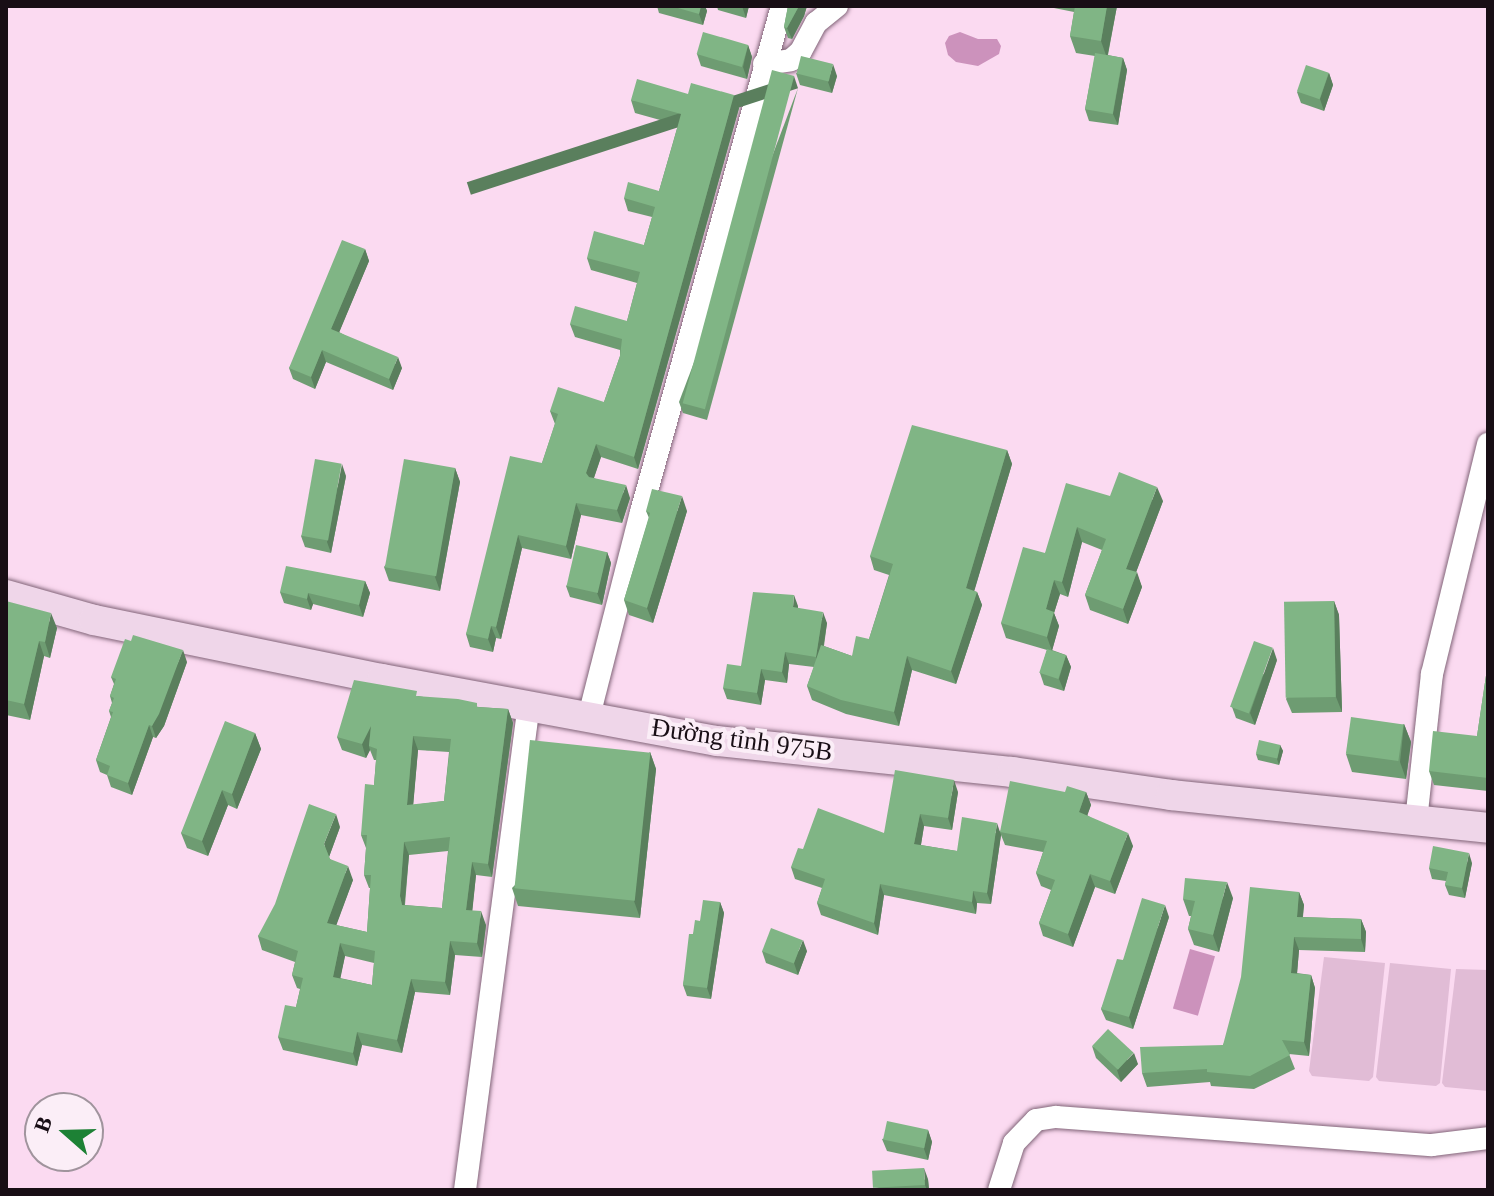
<!DOCTYPE html>
<meta charset="utf-8">
<style>
body{margin:0}
#map{position:relative;width:1494px;height:1196px;overflow:hidden;background:#fbdaf1;font-family:"Times New Roman",serif}
div>[style]{position:absolute}
.green>*{inset:0;background:#e1bcd6}
.water>*{inset:0;background:#cc92bc;transform-origin:0 0}
.roads{filter:drop-shadow(0 0 2px #816478) drop-shadow(0 0 2px #816478)}
.minor>*{height:22px;margin:-11px;padding:0 11px;transform-origin:11px;border-radius:11px;background:#fff}
.secondary>*{height:30px;margin:-15px;padding:0 15px;transform-origin:15px;border-radius:15px;background:#efd6e9}
.wall>*{inset:0;background:#6e9c72}
.shaded-wall>*{inset:0;background:#5a7f5d;transform-origin:0 0}
.building>*{inset:0;background:#80b585;transform-origin:0 0}
span{translate:-50% -50%;white-space:nowrap;text-align:center;line-height:1.15;-webkit-text-stroke:8px #fbeef7;paint-order:stroke}
.street-label{font-size:26px;color:#180e15}
.frame{position:absolute;inset:0;border:8px solid #180e15;pointer-events:none}
.north{position:absolute;left:24px;top:1092px;width:80px;height:80px;box-sizing:border-box;background:#fbeef7;border:2px solid #a0949d;border-radius:50%;rotate:290deg;font-size:22px;font-weight:700;line-height:32px;text-align:center;color:#180e15}
.north::after{content:'';display:block;margin:auto;width:28px;height:36px;background:#1d8135;clip-path:polygon(50% 0,100% 100%,50% 72%,0 100%)}
</style>
<div id="map">
<div class="green">
<i style="clip-path:polygon(1324px 957px,1385px 963px,1373px 1077px,1369px 1081px,1312px 1076px,1309px 1071px)"></i>
<i style="clip-path:polygon(1390px 963px,1451px 969px,1440px 1083px,1436px 1086px,1379px 1081px,1376px 1077px)"></i>
<i style="clip-path:polygon(1456px 969px,1488px 970px,1488px 1091px,1445px 1087px,1442px 1083px)"></i>
</div>
<div class="water">
<i style="clip-path:polygon(960px 32px,978px 39px,997px 39px,1001px 46px,999px 54px,978px 66px,956px 62px,948px 55px,945px 43px,949px 36px)"></i>
<i style="left:1190px;top:949px;width:26px;height:62px;rotate:16deg"></i>
</div>
<div class="roads">
<div class="minor">
<i style="left:764px;top:64px;width:27px;rotate:-8deg"></i>
<i style="left:791px;top:60px;width:13px;rotate:-42deg"></i>
<i style="left:801px;top:51px;width:32px;rotate:-62deg"></i>
<i style="left:816px;top:23px;width:27px;rotate:-39deg"></i>
<i style="left:589px;top:716px;width:211px;rotate:-75.7deg"></i>
<i style="left:641px;top:512px;width:525px;rotate:-74.43deg"></i>
<i style="left:1416px;top:821px;width:148px;rotate:-83.8deg"></i>
<i style="left:1432px;top:674px;width:237px;rotate:-76.3deg"></i>
<i style="left:465px;top:1190px;width:487px;rotate:-82.5deg"></i>
<i style="left:999px;top:1190px;width:49px;rotate:-72.3deg"></i>
<i style="left:1014px;top:1143px;width:32px;rotate:-46deg"></i>
<i style="left:1036px;top:1120px;width:20px;rotate:-9deg"></i>
<i style="left:1056px;top:1117px;width:377px;rotate:4.3deg"></i>
<i style="left:1432px;top:1145px;width:56px;rotate:-7.1deg"></i>
</div>
<div class="secondary">
<i style="left:6px;top:595px;width:91px;rotate:15.9deg"></i>
<i style="left:94px;top:620px;width:294px;rotate:11.6deg"></i>
<i style="left:382px;top:679px;width:341px;rotate:10.5deg"></i>
<i style="left:717px;top:741px;width:297px;rotate:6deg"></i>
<i style="left:1012px;top:772px;width:161px;rotate:8.2deg"></i>
<i style="left:1171px;top:795px;width:319px;rotate:5.9deg"></i>
</div>
</div>
<div class="wall">
<i style="clip-path:polygon(657px 6px,705px 6px,707px 11px,703px 25px,659px 13px)"></i>
<i style="clip-path:polygon(717px 6px,749px 6px,746px 18px,718px 10px)"></i>
<i style="clip-path:polygon(788px 6px,807px 6px,804px 16px,792px 39px,788px 38px,784px 27px)"></i>
<i style="clip-path:polygon(1044px 6px,1117px 6px,1108px 55px,1123px 58px,1127px 70px,1118px 125px,1089px 121px,1085px 109px,1095px 56px,1076px 53px,1070px 36px,1074px 12px)"></i>
<i style="clip-path:polygon(748px 45px,752px 57px,747px 79px,701px 66px,697px 54px)"></i>
<i style="clip-path:polygon(796px 73px,837px 76px,832px 93px,800px 85px)"></i>
<i style="clip-path:polygon(1329px 73px,1333px 85px,1324px 111px,1301px 103px,1297px 92px)"></i>
<i style="clip-path:polygon(798px 88px,707px 420px,683px 413px,679px 402px)"></i>
<i style="clip-path:polygon(631px 100px,739px 108px,638px 469px,601px 457px,594px 478px,630px 498px,622px 523px,581px 515px,571px 559px,522px 548px,501px 639px,496px 638px,493px 652px,470px 647px,466px 634px,542px 463px,555px 424px,550px 411px,604px 402px,620px 356px,620px 350px,575px 337px,570px 324px,627px 321px,637px 283px,591px 270px,587px 258px,644px 245px,652px 217px,628px 211px,624px 198px,659px 191px,678px 125px,635px 113px)"></i>
<i style="clip-path:polygon(365px 249px,369px 261px,339px 332px,402px 368px,393px 390px,326px 362px,315px 389px,293px 379px,289px 368px)"></i>
<i style="clip-path:polygon(1007px 450px,1012px 464px,974px 591px,977px 592px,982px 605px,956px 684px,912px 670px,899px 726px,846px 714px,812px 700px,807px 686px,814px 667px,789px 664px,787px 683px,765px 680px,761px 705px,727px 699px,723px 688px,741px 666px,798px 606px,798px 608px,827px 623px,824px 646px,852px 656px,869px 639px,889px 575px,874px 570px,870px 556px)"></i>
<i style="clip-path:polygon(455px 468px,460px 482px,440px 591px,389px 581px,384px 567px)"></i>
<i style="clip-path:polygon(346px 476px,331px 553px,305px 547px,301px 536px)"></i>
<i style="clip-path:polygon(1110px 496px,1163px 501px,1136px 572px,1142px 587px,1128px 624px,1090px 610px,1085px 595px,1102px 550px,1082px 542px,1068px 597px,1060px 594px,1054px 613px,1059px 626px,1052px 650px,1066px 655px,1071px 667px,1064px 691px,1044px 685px,1040px 673px,1047px 650px,1006px 638px,1001px 623px,1045px 553px)"></i>
<i style="clip-path:polygon(646px 511px,687px 511px,653px 623px,629px 615px,624px 600px,649px 518px)"></i>
<i style="clip-path:polygon(607px 552px,611px 563px,602px 605px,570px 597px,566px 586px)"></i>
<i style="clip-path:polygon(365px 581px,370px 593px,363px 617px,313px 604px,311px 610px,284px 603px,280px 592px)"></i>
<i style="clip-path:polygon(6px 601px,57px 628px,50px 658px,44px 656px,30px 720px,6px 715px)"></i>
<i style="clip-path:polygon(1334px 601px,1339px 615px,1342px 712px,1292px 713px,1286px 699px)"></i>
<i style="clip-path:polygon(1277px 660px,1255px 725px,1236px 718px,1232px 707px)"></i>
<i style="clip-path:polygon(187px 662px,164px 726px,156px 738px,153px 737px,132px 795px,111px 787px,107px 775px,100px 772px,96px 760px,111px 717px,109px 711px,112px 703px,110px 696px,114px 684px,111px 677px)"></i>
<i style="clip-path:polygon(1488px 662px,1488px 791px,1434px 785px,1429px 771px,1477px 736px)"></i>
<i style="clip-path:polygon(evenodd,418px 696px,479px 707px,508px 709px,513px 723px,492px 877px,476px 875px,472px 911px,486px 925px,482px 957px,455px 955px,450px 995px,415px 992px,402px 1053px,362px 1045px,357px 1066px,283px 1050px,278px 1037px,296px 1007px,300px 989px,297px 988px,292px 975px,295px 962px,262px 950px,258px 936px,340px 827px,329px 857px,330px 859px,353px 880px,336px 925px,367px 932px,370px 888px,369px 888px,364px 875px,366px 848px,361px 835px,374px 785px,376px 760px,374px 760px,370px 750px,366px 758px,342px 750px,337px 737px,418px 696px,418px 750px,449px 752px,444px 801px,413px 805px,418px 750px,418px 696px,448px 851px,442px 908px,405px 905px,409px 855px,448px 851px,418px 696px,345px 956px,374px 963px,372px 985px,340px 978px,345px 956px)"></i>
<i style="clip-path:polygon(1404px 724px,1411px 742px,1406px 779px,1352px 772px,1346px 754px)"></i>
<i style="clip-path:polygon(255px 733px,261px 749px,237px 809px,228px 805px,208px 856px,187px 848px,181px 833px)"></i>
<i style="clip-path:polygon(1280px 745px,1283px 751px,1279px 765px,1258px 760px,1256px 754px)"></i>
<i style="clip-path:polygon(650px 752px,656px 769px,640px 918px,518px 906px,512px 888px)"></i>
<i style="clip-path:polygon(958px 792px,952px 830px,924px 826px,921px 845px,957px 851px,1000px 831px,1065px 792px,1086px 792px,1091px 805px,1087px 815px,1133px 846px,1115px 894px,1095px 887px,1073px 947px,1043px 936px,1039px 923px,1051px 890px,1041px 886px,1036px 873px,1043px 852px,1005px 845px,1001px 835px,991px 904px,977px 903px,976px 914px,884px 895px,878px 935px,821px 915px,817px 903px,822px 888px,795px 879px,791px 867px,884px 833px)"></i>
<i style="clip-path:polygon(1472px 863px,1465px 898px,1449px 895px,1445px 885px,1446px 881px,1432px 879px,1429px 868px)"></i>
<i style="clip-path:polygon(1299px 892px,1304px 905px,1303px 917px,1361px 919px,1366px 932px,1365px 952px,1299px 950px,1297px 973px,1311px 975px,1315px 988px,1309px 1056px,1289px 1054px,1295px 1069px,1254px 1089px,1211px 1086px,1210px 1082px,1147px 1087px,1142px 1073px,1223px 1045px)"></i>
<i style="clip-path:polygon(1233px 898px,1219px 952px,1194px 945px,1188px 929px,1191px 916px,1189px 916px,1183px 899px)"></i>
<i style="clip-path:polygon(720px 902px,724px 913px,711px 999px,687px 996px,683px 985px,693px 934px,700px 921px)"></i>
<i style="clip-path:polygon(1169px 917px,1133px 1029px,1106px 1020px,1101px 1009px,1123px 960px)"></i>
<i style="clip-path:polygon(762px 951px,807px 951px,798px 975px,766px 963px)"></i>
<i style="clip-path:polygon(1092px 1046px,1138px 1064px,1121px 1082px,1096px 1058px)"></i>
<i style="clip-path:polygon(928px 1130px,932px 1142px,928px 1160px,887px 1151px,882px 1139px)"></i>
<i style="clip-path:polygon(928px 1179px,929px 1190px,874px 1190px,873px 1188px)"></i>
</div>
<div class="shaded-wall">
<i style="clip-path:polygon(701px 6px,705px 6px,707px 11px,703px 25px,699px 14px)"></i>
<i style="clip-path:polygon(742px 6px,749px 6px,746px 18px)"></i>
<i style="clip-path:polygon(799px 6px,807px 6px,804px 16px,792px 39px,787px 28px)"></i>
<i style="clip-path:polygon(1107px 6px,1117px 6px,1107px 58px,1101px 41px)"></i>
<i style="clip-path:polygon(748px 45px,752px 57px,747px 79px,743px 67px)"></i>
<i style="clip-path:polygon(1123px 58px,1127px 70px,1118px 125px,1113px 114px)"></i>
<i style="clip-path:polygon(833px 64px,837px 76px,832px 93px,828px 82px)"></i>
<i style="clip-path:polygon(1329px 73px,1333px 85px,1324px 111px,1320px 99px)"></i>
<i style="left:794px;top:76px;width:13px;height:344px;rotate:72deg"></i>
<i style="clip-path:polygon(734px 95px,739px 108px,638px 469px,634px 457px)"></i>
<i style="clip-path:polygon(365px 249px,369px 261px,336px 340px,331px 329px)"></i>
<i style="clip-path:polygon(322px 350px,326px 362px,315px 389px,311px 377px)"></i>
<i style="clip-path:polygon(398px 357px,402px 368px,393px 390px,389px 379px)"></i>
<i style="clip-path:polygon(596px 444px,601px 457px,591px 486px,586px 473px)"></i>
<i style="clip-path:polygon(1007px 450px,1012px 464px,971px 602px,966px 588px)"></i>
<i style="clip-path:polygon(342px 464px,346px 476px,331px 553px,327px 542px)"></i>
<i style="clip-path:polygon(455px 468px,460px 482px,440px 591px,435px 577px)"></i>
<i style="clip-path:polygon(626px 485px,630px 498px,622px 523px,617px 510px)"></i>
<i style="clip-path:polygon(1157px 487px,1163px 501px,1132px 583px,1126px 569px)"></i>
<i style="clip-path:polygon(682px 496px,687px 511px,653px 623px,647px 608px)"></i>
<i style="clip-path:polygon(576px 503px,581px 515px,571px 559px,566px 546px)"></i>
<i style="clip-path:polygon(1077px 527px,1082px 542px,1068px 597px,1062px 582px)"></i>
<i style="clip-path:polygon(518px 535px,522px 548px,501px 639px,496px 627px)"></i>
<i style="clip-path:polygon(607px 552px,611px 563px,602px 605px,597px 593px)"></i>
<i style="clip-path:polygon(1137px 572px,1142px 587px,1128px 624px,1123px 609px)"></i>
<i style="clip-path:polygon(1054px 580px,1060px 594px,1054px 613px,1059px 626px,1052px 651px,1047px 637px,1046px 609px)"></i>
<i style="clip-path:polygon(365px 581px,370px 593px,363px 617px,359px 605px)"></i>
<i style="clip-path:polygon(977px 592px,982px 605px,956px 684px,951px 671px)"></i>
<i style="clip-path:polygon(308px 593px,313px 604px,311px 610px,307px 599px)"></i>
<i style="clip-path:polygon(794px 595px,798px 606px,797px 618px,793px 607px)"></i>
<i style="clip-path:polygon(1334px 601px,1339px 615px,1342px 712px,1336px 697px)"></i>
<i style="clip-path:polygon(823px 612px,827px 623px,820px 668px,816px 657px)"></i>
<i style="clip-path:polygon(51px 613px,57px 628px,50px 658px,45px 642px)"></i>
<i style="clip-path:polygon(491px 626px,496px 638px,493px 652px,488px 639px)"></i>
<i style="clip-path:polygon(39px 641px,44px 656px,30px 720px,24px 704px)"></i>
<i style="clip-path:polygon(1273px 648px,1277px 660px,1255px 725px,1250px 713px)"></i>
<i style="clip-path:polygon(183px 650px,187px 662px,164px 726px,156px 738px,152px 726px)"></i>
<i style="clip-path:polygon(785px 652px,789px 664px,787px 683px,782px 672px)"></i>
<i style="clip-path:polygon(1066px 655px,1071px 667px,1064px 691px,1059px 679px)"></i>
<i style="clip-path:polygon(907px 656px,912px 670px,899px 726px,894px 712px)"></i>
<i style="clip-path:polygon(761px 669px,765px 680px,761px 705px,757px 693px)"></i>
<i style="clip-path:polygon(508px 709px,513px 723px,492px 877px,488px 864px)"></i>
<i style="clip-path:polygon(1404px 724px,1411px 742px,1406px 779px,1400px 762px)"></i>
<i style="clip-path:polygon(149px 725px,153px 737px,132px 795px,128px 783px)"></i>
<i style="clip-path:polygon(371px 726px,369px 746px,370px 750px,366px 758px,362px 744px)"></i>
<i style="clip-path:polygon(255px 733px,261px 749px,237px 809px,232px 794px)"></i>
<i style="clip-path:polygon(413px 736px,418px 750px,412px 819px,407px 805px)"></i>
<i style="clip-path:polygon(1280px 745px,1283px 751px,1279px 765px,1277px 759px)"></i>
<i style="clip-path:polygon(650px 752px,656px 769px,640px 918px,634px 901px)"></i>
<i style="clip-path:polygon(954px 780px,958px 792px,952px 830px,948px 818px)"></i>
<i style="clip-path:polygon(222px 790px,228px 805px,208px 856px,202px 841px)"></i>
<i style="clip-path:polygon(1086px 792px,1091px 805px,1084px 825px,1079px 812px)"></i>
<i style="clip-path:polygon(336px 814px,340px 827px,329px 857px,324px 844px)"></i>
<i style="clip-path:polygon(920px 814px,924px 826px,919px 856px,914px 844px)"></i>
<i style="clip-path:polygon(997px 823px,1001px 835px,991px 904px,987px 893px)"></i>
<i style="clip-path:polygon(1128px 833px,1133px 846px,1115px 894px,1110px 881px)"></i>
<i style="clip-path:polygon(404px 842px,409px 855px,404px 909px,402px 905px,400px 896px)"></i>
<i style="clip-path:polygon(1469px 853px,1472px 863px,1465px 898px,1462px 888px)"></i>
<i style="clip-path:polygon(472px 862px,476px 875px,471px 924px,466px 910px)"></i>
<i style="clip-path:polygon(348px 866px,353px 880px,332px 937px,327px 923px)"></i>
<i style="clip-path:polygon(1090px 874px,1095px 887px,1073px 947px,1068px 934px)"></i>
<i style="clip-path:polygon(1227px 882px,1233px 898px,1219px 952px,1213px 935px)"></i>
<i style="clip-path:polygon(880px 884px,884px 895px,878px 935px,874px 923px)"></i>
<i style="clip-path:polygon(973px 891px,977px 903px,976px 914px,972px 902px)"></i>
<i style="clip-path:polygon(1299px 892px,1304px 905px,1301px 930px,1297px 917px)"></i>
<i style="clip-path:polygon(720px 902px,724px 913px,711px 999px,707px 988px)"></i>
<i style="clip-path:polygon(1165px 905px,1169px 917px,1133px 1029px,1129px 1017px)"></i>
<i style="clip-path:polygon(481px 911px,486px 925px,482px 957px,477px 943px)"></i>
<i style="clip-path:polygon(1361px 919px,1366px 932px,1365px 952px,1361px 939px)"></i>
<i style="clip-path:polygon(1294px 937px,1299px 950px,1296px 986px,1291px 973px)"></i>
<i style="clip-path:polygon(803px 940px,807px 951px,798px 975px,794px 963px)"></i>
<i style="clip-path:polygon(450px 941px,455px 955px,450px 995px,445px 982px)"></i>
<i style="clip-path:polygon(340px 943px,345px 956px,338px 990px,333px 977px)"></i>
<i style="clip-path:polygon(1311px 975px,1315px 988px,1309px 1056px,1304px 1042px)"></i>
<i style="clip-path:polygon(411px 979px,415px 992px,402px 1053px,397px 1040px)"></i>
<i style="clip-path:polygon(357px 1032px,362px 1045px,357px 1066px,353px 1053px)"></i>
<i style="clip-path:polygon(1134px 1053px,1138px 1064px,1121px 1082px,1117px 1070px)"></i>
<i style="clip-path:polygon(928px 1130px,932px 1142px,928px 1160px,924px 1149px)"></i>
<i style="clip-path:polygon(924px 1168px,928px 1179px,929px 1190px,927px 1190px,925px 1185px)"></i>
</div>
<div class="building">
<i style="clip-path:polygon(671px 6px,701px 6px,699px 14px)"></i>
<i style="clip-path:polygon(788px 6px,799px 6px,787px 28px,784px 27px)"></i>
<i style="clip-path:polygon(1075px 6px,1107px 6px,1101px 41px,1070px 36px)"></i>
<i style="left:703px;top:32px;width:47px;height:23px;rotate:16deg"></i>
<i style="left:1095px;top:53px;width:28px;height:57px;rotate:10deg"></i>
<i style="left:801px;top:56px;width:33px;height:18px;rotate:14deg"></i>
<i style="left:1306px;top:65px;width:24px;height:28px;rotate:19deg"></i>
<i style="left:772px;top:70px;width:23px;height:345px;rotate:15deg"></i>
<i style="clip-path:polygon(637px 79px,688px 94px,691px 83px,734px 95px,634px 457px,596px 444px,586px 473px,589px 477px,626px 485px,617px 510px,576px 503px,566px 546px,518px 535px,496px 627px,491px 626px,488px 639px,466px 634px,510px 456px,542px 463px,558px 414px,550px 411px,558px 387px,604px 402px,620px 356px,622px 339px,570px 324px,575px 306px,627px 321px,640px 272px,587px 258px,594px 231px,644px 245px,655px 207px,624px 198px,628px 182px,659px 191px,673px 143px,681px 114px,631px 100px)"></i>
<i style="clip-path:polygon(342px 240px,365px 249px,331px 329px,398px 357px,389px 379px,322px 350px,311px 377px,289px 368px)"></i>
<i style="clip-path:polygon(912px 425px,1007px 450px,966px 588px,977px 592px,951px 671px,907px 656px,894px 712px,841px 700px,807px 686px,821px 645px,852px 656px,856px 636px,869px 639px,893px 564px,870px 556px)"></i>
<i style="left:315px;top:459px;width:27px;height:78px;rotate:10deg"></i>
<i style="left:404px;top:459px;width:52px;height:110px;rotate:10deg"></i>
<i style="clip-path:polygon(1119px 472px,1157px 487px,1126px 569px,1137px 572px,1123px 609px,1085px 595px,1106px 539px,1077px 527px,1062px 582px,1054px 580px,1046px 609px,1054px 612px,1047px 637px,1001px 623px,1023px 547px,1045px 553px,1066px 483px,1110px 496px)"></i>
<i style="clip-path:polygon(652px 489px,682px 496px,647px 608px,624px 600px,650px 513px,646px 511px)"></i>
<i style="left:576px;top:545px;width:32px;height:42px;rotate:13deg"></i>
<i style="clip-path:polygon(286px 566px,365px 581px,359px 605px,308px 593px,307px 599px,280px 592px)"></i>
<i style="clip-path:polygon(753px 592px,794px 595px,793px 607px,823px 612px,816px 657px,785px 652px,782px 672px,761px 669px,757px 693px,723px 688px,727px 664px,741px 666px)"></i>
<i style="clip-path:polygon(6px 601px,51px 613px,45px 642px,39px 641px,24px 704px,6px 700px)"></i>
<i style="left:1334px;top:601px;width:96px;height:50px;rotate:89deg"></i>
<i style="clip-path:polygon(133px 635px,183px 650px,159px 714px,152px 726px,149px 725px,128px 783px,107px 775px,110px 766px,96px 760px,113px 712px,109px 711px,114px 698px,110px 696px,116px 679px,111px 677px,125px 639px,131px 641px)"></i>
<i style="left:1254px;top:641px;width:20px;height:70px;rotate:20deg"></i>
<i style="left:1047px;top:649px;width:20px;height:25px;rotate:18deg"></i>
<i style="clip-path:polygon(1488px 662px,1488px 778px,1429px 771px,1433px 731px,1477px 736px)"></i>
<i style="clip-path:polygon(evenodd,354px 680px,417px 691px,416px 696px,458px 699px,477px 703px,477px 707px,508px 709px,488px 864px,472px 862px,466px 910px,481px 911px,477px 943px,450px 941px,445px 982px,411px 979px,397px 1040px,357px 1032px,353px 1053px,278px 1037px,285px 1005px,296px 1007px,303px 978px,292px 975px,298px 951px,258px 936px,275px 904px,309px 804px,336px 814px,324px 844px,330px 859px,348px 866px,327px 923px,367px 932px,371px 875px,364px 875px,367px 835px,361px 835px,365px 784px,374px 785px,377px 749px,369px 746px,371px 726px,362px 744px,337px 737px,354px 680px,413px 736px,451px 739px,444px 801px,407px 805px,413px 736px,354px 680px,450px 837px,442px 908px,402px 905px,400px 896px,404px 842px,450px 837px,354px 680px,340px 943px,375px 951px,372px 985px,333px 977px,340px 943px)"></i>
<i style="left:1351px;top:717px;width:53px;height:37px;rotate:8deg"></i>
<i style="clip-path:polygon(225px 721px,255px 733px,232px 794px,222px 790px,202px 841px,181px 833px)"></i>
<i style="left:530px;top:740px;width:121px;height:149px;rotate:6deg"></i>
<i style="left:1259px;top:740px;width:22px;height:14px;rotate:13deg"></i>
<i style="clip-path:polygon(895px 770px,954px 780px,948px 818px,920px 814px,914px 844px,957px 851px,962px 817px,997px 823px,987px 893px,973px 891px,972px 902px,880px 884px,874px 923px,817px 903px,825px 879px,791px 867px,798px 848px,803px 849px,818px 808px,884px 833px)"></i>
<i style="clip-path:polygon(1010px 781px,1065px 792px,1067px 786px,1086px 792px,1079px 812px,1128px 833px,1110px 881px,1090px 874px,1068px 934px,1039px 923px,1055px 880px,1036px 873px,1047px 841px,1000px 832px)"></i>
<i style="clip-path:polygon(1433px 846px,1469px 853px,1462px 888px,1445px 885px,1448px 872px,1429px 868px)"></i>
<i style="clip-path:polygon(1185px 878px,1227px 882px,1213px 935px,1188px 929px,1195px 901px,1183px 899px)"></i>
<i style="clip-path:polygon(1250px 887px,1299px 892px,1297px 917px,1361px 919px,1361px 939px,1294px 937px,1291px 973px,1311px 975px,1304px 1042px,1282px 1040px,1290px 1055px,1250px 1076px,1207px 1072px,1207px 1069px,1142px 1073px,1140px 1047px,1223px 1045px,1241px 977px)"></i>
<i style="clip-path:polygon(1142px 898px,1165px 905px,1129px 1017px,1101px 1009px,1117px 959px,1123px 960px)"></i>
<i style="clip-path:polygon(703px 900px,720px 902px,707px 988px,683px 985px,689px 934px,693px 934px,695px 920px,700px 921px)"></i>
<i style="left:771px;top:928px;width:34px;height:25px;rotate:21deg"></i>
<i style="left:1108px;top:1029px;width:35px;height:23px;rotate:43deg"></i>
<i style="left:887px;top:1121px;width:42px;height:19px;rotate:12deg"></i>
<i style="left:924px;top:1168px;width:17px;height:52px;rotate:87deg"></i>
</div>
<div class="street-label">
<span style="left:742px;top:740px;rotate:8deg">Đường tỉnh 975B</span>
</div>
<div class="frame"></div>
<div class="north">B</div>
</div>
